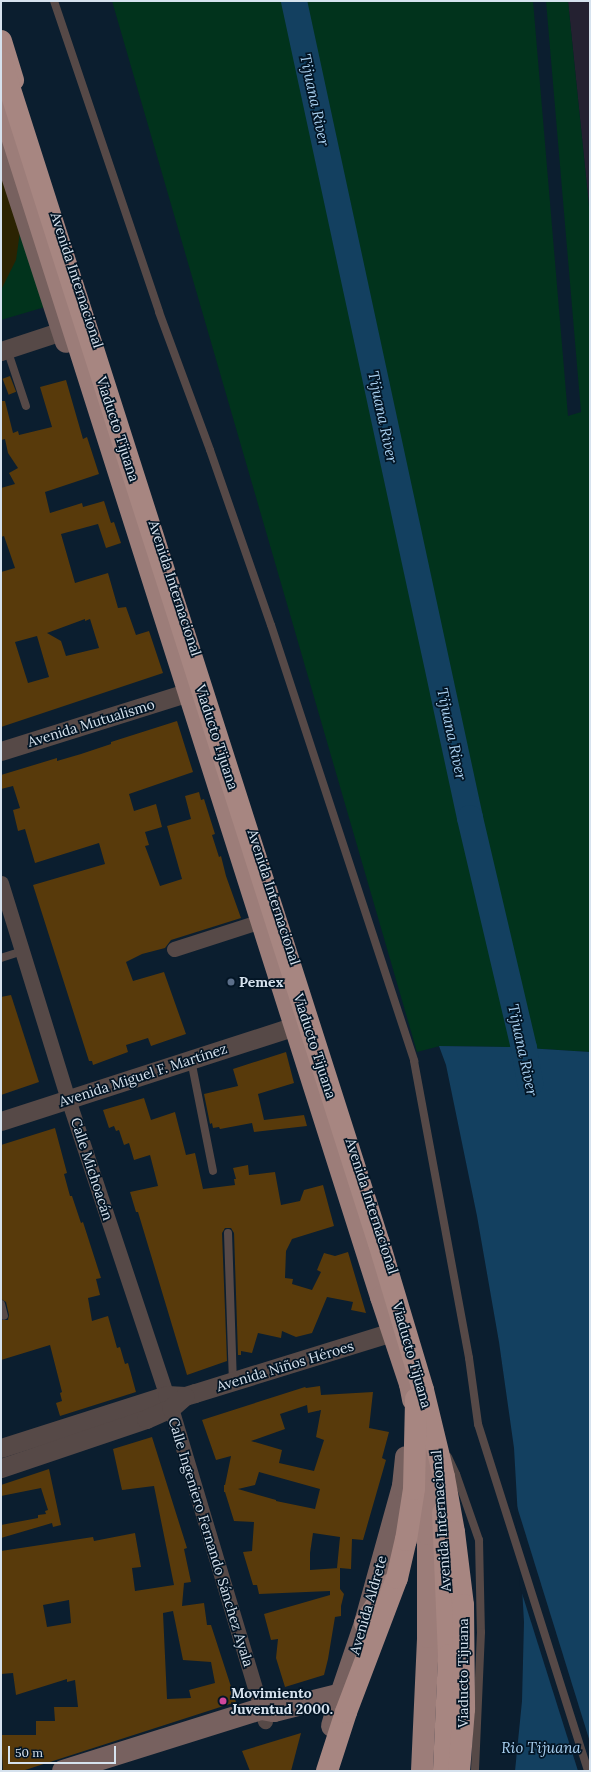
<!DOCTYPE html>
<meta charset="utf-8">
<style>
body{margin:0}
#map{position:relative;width:591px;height:1772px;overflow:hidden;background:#0b1e2f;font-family:Lora,serif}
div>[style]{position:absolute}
.commercial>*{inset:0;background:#242131}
.green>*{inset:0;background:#01331c}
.sand>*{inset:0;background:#2b2302}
.water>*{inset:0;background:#134060}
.pier>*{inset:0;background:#0b1e2f}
.river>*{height:26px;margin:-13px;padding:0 13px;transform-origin:13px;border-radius:13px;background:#134060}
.building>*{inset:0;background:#583a0b;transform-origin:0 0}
.service>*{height:8px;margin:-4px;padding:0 4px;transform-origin:4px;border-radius:4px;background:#564947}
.minor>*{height:15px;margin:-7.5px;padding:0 7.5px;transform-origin:7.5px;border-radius:7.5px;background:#564947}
.tertiary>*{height:19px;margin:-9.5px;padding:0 9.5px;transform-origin:9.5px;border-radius:9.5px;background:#564947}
.secondary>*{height:22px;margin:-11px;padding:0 11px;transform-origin:11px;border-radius:11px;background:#77615f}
.trunk>*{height:22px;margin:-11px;padding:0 11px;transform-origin:11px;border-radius:11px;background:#9c7d79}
.motorway>*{height:22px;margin:-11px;padding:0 11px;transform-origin:11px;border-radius:11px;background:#a78681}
.motorway-bridge>*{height:22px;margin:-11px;padding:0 11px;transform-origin:11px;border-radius:11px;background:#a78681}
.dots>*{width:11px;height:11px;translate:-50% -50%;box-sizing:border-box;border:2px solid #031525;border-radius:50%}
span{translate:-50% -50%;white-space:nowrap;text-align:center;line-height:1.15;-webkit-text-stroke:3.5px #031525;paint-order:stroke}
.street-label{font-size:14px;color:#d6e2ee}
.poi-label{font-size:14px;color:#d6e2ee;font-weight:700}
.left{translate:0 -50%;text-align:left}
.water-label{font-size:15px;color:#a8cfef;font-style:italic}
.frame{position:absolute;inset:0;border:2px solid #d6e2ee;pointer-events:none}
.scale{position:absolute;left:8px;top:1746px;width:108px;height:18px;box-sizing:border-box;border:2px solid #d6e2ee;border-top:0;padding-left:5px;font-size:12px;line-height:14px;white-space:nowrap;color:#d6e2ee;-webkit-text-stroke:3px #031525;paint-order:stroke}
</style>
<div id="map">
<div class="commercial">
<i style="clip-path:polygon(568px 1px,590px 1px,590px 216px)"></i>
</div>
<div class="green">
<i style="clip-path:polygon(112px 1px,533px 1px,568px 416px,581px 412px,546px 1px,568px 1px,590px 216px,590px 1052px,511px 1047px,440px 1046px,417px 1052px)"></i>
<i style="clip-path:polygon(1px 168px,45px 307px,1px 320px)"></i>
</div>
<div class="sand">
<i style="clip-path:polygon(1px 171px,20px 232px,16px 260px,1px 290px)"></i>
</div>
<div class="water">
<i style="clip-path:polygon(439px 1046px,511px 1047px,590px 1052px,590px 1771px,515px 1771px,522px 1701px,524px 1622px,514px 1448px,499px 1342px,477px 1216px,446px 1065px)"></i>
</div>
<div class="pier">
<i style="clip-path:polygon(515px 1500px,590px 1742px,590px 1771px,578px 1771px,520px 1587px)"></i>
</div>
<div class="river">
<i style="left:294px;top:1px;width:836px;rotate:77.84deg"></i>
<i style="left:470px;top:818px;width:236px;rotate:76.8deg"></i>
<i style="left:524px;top:1048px;width:36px;rotate:80deg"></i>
</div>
<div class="building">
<i style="left:10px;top:376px;width:17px;height:8px;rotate:69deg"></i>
<i style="clip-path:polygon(evenodd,66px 380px,83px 439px,87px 437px,99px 474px,45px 492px,50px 513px,82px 503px,83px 507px,104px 501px,111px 523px,114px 522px,121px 543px,106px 548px,98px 524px,61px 534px,75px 583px,108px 573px,118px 608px,126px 607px,136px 635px,149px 631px,163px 673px,1px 727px,1px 572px,15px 568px,4px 536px,1px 537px,1px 488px,15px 484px,9px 473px,18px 468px,8px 453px,5px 439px,1px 440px,1px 401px,5px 401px,13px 433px,18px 431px,19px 435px,52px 427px,40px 387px,66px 380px,85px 619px,85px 621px,90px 619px,99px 648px,66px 656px,61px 641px,47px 633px,85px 619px,66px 380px,37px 636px,49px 677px,28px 683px,15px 642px,37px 636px)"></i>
<i style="clip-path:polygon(177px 721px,193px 772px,129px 794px,134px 811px,156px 804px,162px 827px,145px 832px,149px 845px,145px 846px,160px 886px,182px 879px,167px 826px,191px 819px,185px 796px,199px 792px,201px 800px,204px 799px,215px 834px,212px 835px,219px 857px,221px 856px,226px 876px,241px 918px,171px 940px,165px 948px,142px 954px,126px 962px,133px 981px,164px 972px,186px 1034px,151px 1046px,148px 1038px,126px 1045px,128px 1052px,93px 1065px,92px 1061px,89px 1061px,33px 885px,105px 864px,99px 843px,35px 863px,25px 829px,18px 831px,13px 810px,20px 808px,13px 786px,1px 789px,1px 775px,57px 758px,57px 761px,81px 754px,111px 744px,111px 742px)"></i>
<i style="clip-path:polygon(11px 995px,39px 1082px,1px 1095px,1px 997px)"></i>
<i style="clip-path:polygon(286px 1052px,294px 1083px,258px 1094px,264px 1120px,304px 1115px,307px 1126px,254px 1132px,252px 1123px,220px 1129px,219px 1127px,213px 1128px,212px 1123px,210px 1124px,204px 1094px,238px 1086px,233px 1069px)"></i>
<i style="clip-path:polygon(144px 1098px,151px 1120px,175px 1112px,186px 1155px,195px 1153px,203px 1189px,235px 1185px,234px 1179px,236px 1179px,233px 1168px,248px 1165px,249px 1175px,275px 1172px,281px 1205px,300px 1201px,304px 1190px,323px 1185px,334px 1226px,292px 1239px,286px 1251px,285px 1278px,293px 1279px,292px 1284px,312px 1290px,321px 1272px,317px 1270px,324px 1253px,335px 1256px,348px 1252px,366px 1313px,351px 1310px,353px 1302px,327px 1297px,312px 1333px,296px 1337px,282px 1331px,281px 1338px,258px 1333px,252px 1353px,241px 1351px,241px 1355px,238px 1355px,234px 1233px,231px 1228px,225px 1228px,222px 1233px,227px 1361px,187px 1375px,138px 1212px,136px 1212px,130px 1192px,158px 1186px,150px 1155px,134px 1160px,129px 1143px,124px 1145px,119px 1130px,116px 1131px,114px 1126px,109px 1128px,103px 1110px)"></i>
<i style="clip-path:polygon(55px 1128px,67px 1173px,64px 1174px,70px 1196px,72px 1196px,81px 1223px,83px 1222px,101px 1278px,96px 1279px,100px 1295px,88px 1298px,92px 1321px,108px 1316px,117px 1348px,120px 1347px,125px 1364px,128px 1363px,136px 1392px,60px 1416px,56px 1403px,62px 1401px,60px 1393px,62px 1392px,50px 1345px,1px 1360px,1px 1320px,8px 1320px,9px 1315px,6px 1302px,1px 1299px,1px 1145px)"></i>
<i style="clip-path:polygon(evenodd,320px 1386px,321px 1395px,373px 1392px,369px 1428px,389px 1432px,382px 1458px,386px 1460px,363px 1540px,352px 1539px,351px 1569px,340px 1568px,340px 1589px,344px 1594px,341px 1606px,341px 1616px,335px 1617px,328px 1659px,324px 1675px,285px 1687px,276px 1658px,278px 1639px,271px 1640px,264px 1614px,330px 1595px,330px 1591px,259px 1594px,257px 1585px,253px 1585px,243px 1552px,252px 1551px,254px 1522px,234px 1521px,225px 1492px,224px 1492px,224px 1485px,225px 1485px,231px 1456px,216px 1460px,202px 1420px,305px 1387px,306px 1388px,320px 1386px,307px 1405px,308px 1413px,321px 1410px,316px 1437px,324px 1440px,314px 1471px,279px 1463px,282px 1450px,251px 1441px,285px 1429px,280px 1414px,307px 1405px,320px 1386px,259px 1472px,320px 1489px,315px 1509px,276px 1501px,276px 1500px,238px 1489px,255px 1485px,259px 1472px,320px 1386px,313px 1533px,340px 1537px,337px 1568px,339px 1568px,310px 1570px,310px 1553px,313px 1533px)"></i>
<i style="clip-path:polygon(evenodd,152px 1437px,187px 1548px,184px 1549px,191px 1582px,184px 1583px,182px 1606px,204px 1603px,207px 1625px,211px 1625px,236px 1702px,22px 1771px,3px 1771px,1px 1735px,36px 1735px,36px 1721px,55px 1721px,54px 1707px,78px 1707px,75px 1680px,67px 1682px,67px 1679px,16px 1695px,13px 1673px,1px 1674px,1px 1551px,93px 1537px,94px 1541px,135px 1533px,141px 1567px,132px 1568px,135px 1591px,174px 1585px,154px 1486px,122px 1490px,113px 1449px,152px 1437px,69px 1600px,71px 1623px,47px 1627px,43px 1605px,69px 1600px,152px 1437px,173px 1611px,183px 1660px,211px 1662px,215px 1683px,189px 1690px,191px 1698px,167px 1699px,163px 1613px,173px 1611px)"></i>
<i style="clip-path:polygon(49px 1469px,61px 1525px,53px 1527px,52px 1523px,1px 1538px,1px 1525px,38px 1518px,38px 1515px,46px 1514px,45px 1511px,48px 1510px,41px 1488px,1px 1496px,1px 1485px)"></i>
<i style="clip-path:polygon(301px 1733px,291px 1771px,250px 1771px,242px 1751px)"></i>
</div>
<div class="service">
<i style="left:54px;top:1px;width:328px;rotate:71.3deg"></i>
<i style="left:159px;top:312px;width:147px;rotate:69.7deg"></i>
<i style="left:210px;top:450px;width:185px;rotate:70.8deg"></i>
<i style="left:271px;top:625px;width:459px;rotate:71.8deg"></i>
<i style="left:414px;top:1061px;width:302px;rotate:79.5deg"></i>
<i style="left:469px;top:1358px;width:67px;rotate:82.2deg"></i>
<i style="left:478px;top:1424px;width:364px;rotate:72.4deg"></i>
<i style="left:7px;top:349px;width:60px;rotate:71.6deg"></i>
<i style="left:1px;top:958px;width:22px;rotate:-18deg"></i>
<i style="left:191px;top:1060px;width:113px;rotate:78.8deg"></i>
<i style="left:228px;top:1233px;width:149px;rotate:88.1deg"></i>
<i style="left:1px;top:1304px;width:12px;rotate:76deg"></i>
<i style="left:448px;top:1457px;width:19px;rotate:65deg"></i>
<i style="left:456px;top:1474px;width:70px;rotate:70.8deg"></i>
<i style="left:479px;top:1540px;width:92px;rotate:88.8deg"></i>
<i style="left:481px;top:1632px;width:139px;rotate:92.5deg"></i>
</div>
<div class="minor">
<i style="left:1px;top:883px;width:226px;rotate:72.8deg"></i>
<i style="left:68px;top:1099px;width:326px;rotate:71.6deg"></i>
<i style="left:171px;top:1408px;width:327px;rotate:73.3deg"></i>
<i style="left:174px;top:949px;width:82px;rotate:-17.8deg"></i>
</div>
<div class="tertiary">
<i style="left:1px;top:351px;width:64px;rotate:-18.2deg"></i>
<i style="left:1px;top:751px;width:188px;rotate:-17.4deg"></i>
<i style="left:1px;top:1121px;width:299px;rotate:-17.9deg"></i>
<i style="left:1px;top:1448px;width:174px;rotate:-17.7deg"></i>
<i style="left:167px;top:1395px;width:18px;rotate:3deg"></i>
<i style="left:185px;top:1396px;width:10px;rotate:-17deg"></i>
<i style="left:195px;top:1393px;width:200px;rotate:-17.2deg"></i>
<i style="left:1px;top:1468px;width:153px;rotate:-18.7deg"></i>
<i style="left:146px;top:1419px;width:27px;rotate:-24deg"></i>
<i style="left:171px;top:1408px;width:18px;rotate:-41deg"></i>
</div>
<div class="secondary">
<i style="left:1px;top:142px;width:210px;rotate:72deg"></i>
<i style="left:332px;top:1726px;width:33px;rotate:-74deg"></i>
<i style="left:341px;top:1694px;width:75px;rotate:-71.3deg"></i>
<i style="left:365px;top:1623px;width:142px;rotate:-74.5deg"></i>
<i style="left:403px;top:1486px;width:29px;rotate:-84deg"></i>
<i style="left:63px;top:1771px;width:207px;rotate:-17.4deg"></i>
<i style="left:261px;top:1709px;width:13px;rotate:9deg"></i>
<i style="left:274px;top:1711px;width:69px;rotate:-14.2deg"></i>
</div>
<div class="trunk">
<i style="left:1px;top:102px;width:1254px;rotate:72.36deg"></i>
<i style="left:381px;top:1297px;width:92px;rotate:71.6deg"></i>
<i style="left:410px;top:1384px;width:16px;rotate:79deg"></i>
<i style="left:365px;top:1623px;width:45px;rotate:-57.7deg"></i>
<i style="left:422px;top:1771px;width:134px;rotate:-87.4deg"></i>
<i style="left:428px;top:1637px;width:103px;rotate:-90deg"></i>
<i style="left:428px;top:1534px;width:78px;rotate:-94.4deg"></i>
</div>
<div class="motorway">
<i style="left:1px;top:41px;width:41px;rotate:72.9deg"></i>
<i style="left:443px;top:1513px;width:142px;rotate:87.6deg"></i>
<i style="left:449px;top:1655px;width:116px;rotate:92.5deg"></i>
<i style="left:327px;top:1771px;width:62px;rotate:-72.1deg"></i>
</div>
<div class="motorway-bridge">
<i style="left:1px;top:61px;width:1241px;rotate:72.27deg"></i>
<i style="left:379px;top:1243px;width:153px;rotate:73.3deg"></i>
<i style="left:423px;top:1390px;width:89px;rotate:76.4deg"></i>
<i style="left:444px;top:1477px;width:56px;rotate:79.7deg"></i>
<i style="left:454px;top:1532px;width:74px;rotate:83deg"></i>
<i style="left:463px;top:1605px;width:104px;rotate:89.4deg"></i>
<i style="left:464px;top:1709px;width:62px;rotate:94.6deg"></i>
<i style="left:346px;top:1712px;width:143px;rotate:-69.2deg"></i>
<i style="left:397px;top:1578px;width:39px;rotate:-77deg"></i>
<i style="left:406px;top:1540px;width:52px;rotate:-81.1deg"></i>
<i style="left:414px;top:1489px;width:90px;rotate:-88.7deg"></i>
</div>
<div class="dots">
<i style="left:231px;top:982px;background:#5c6f8a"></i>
<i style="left:223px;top:1701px;background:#d1479c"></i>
</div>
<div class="street-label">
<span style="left:77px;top:280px;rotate:72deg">Avenida Internacional</span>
<span style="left:118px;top:429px;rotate:72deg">Viaducto Tijuana</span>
<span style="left:175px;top:588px;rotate:72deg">Avenida Internacional</span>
<span style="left:91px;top:723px;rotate:-17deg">Avenida Mutualismo</span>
<span style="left:217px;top:737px;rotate:72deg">Viaducto Tijuana</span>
<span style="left:274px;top:897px;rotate:72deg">Avenida Internacional</span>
<span style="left:315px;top:1046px;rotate:72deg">Viaducto Tijuana</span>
<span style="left:143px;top:1075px;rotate:-18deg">Avenida Miguel F. Martínez</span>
<span style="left:92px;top:1169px;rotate:72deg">Calle Michoacán</span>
<span style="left:372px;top:1206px;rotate:72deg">Avenida Internacional</span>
<span style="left:412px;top:1355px;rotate:74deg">Viaducto Tijuana</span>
<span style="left:285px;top:1366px;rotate:-17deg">Avenida Niños Héroes</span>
<span style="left:441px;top:1521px;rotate:-94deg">Avenida Internacional</span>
<span style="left:211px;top:1542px;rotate:73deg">Calle Ingeniero Fernando Sánchez Ayala</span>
<span style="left:368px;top:1605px;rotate:-74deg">Avenida Aldrete</span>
<span style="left:463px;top:1673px;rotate:-90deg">Viaducto Tijuana</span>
</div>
<div class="poi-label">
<span class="left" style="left:239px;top:982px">Pemex</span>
<span class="left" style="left:231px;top:1701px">Movimiento<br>Juventud 2000.</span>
</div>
<div class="water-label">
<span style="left:315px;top:100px;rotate:78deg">Tijuana River</span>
<span style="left:383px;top:417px;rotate:78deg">Tijuana River</span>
<span style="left:452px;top:734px;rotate:78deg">Tijuana River</span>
<span style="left:523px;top:1050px;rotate:78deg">Tijuana River</span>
<span style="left:541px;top:1748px">Rio Tijuana</span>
</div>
<div class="frame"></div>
<div class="scale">50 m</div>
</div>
